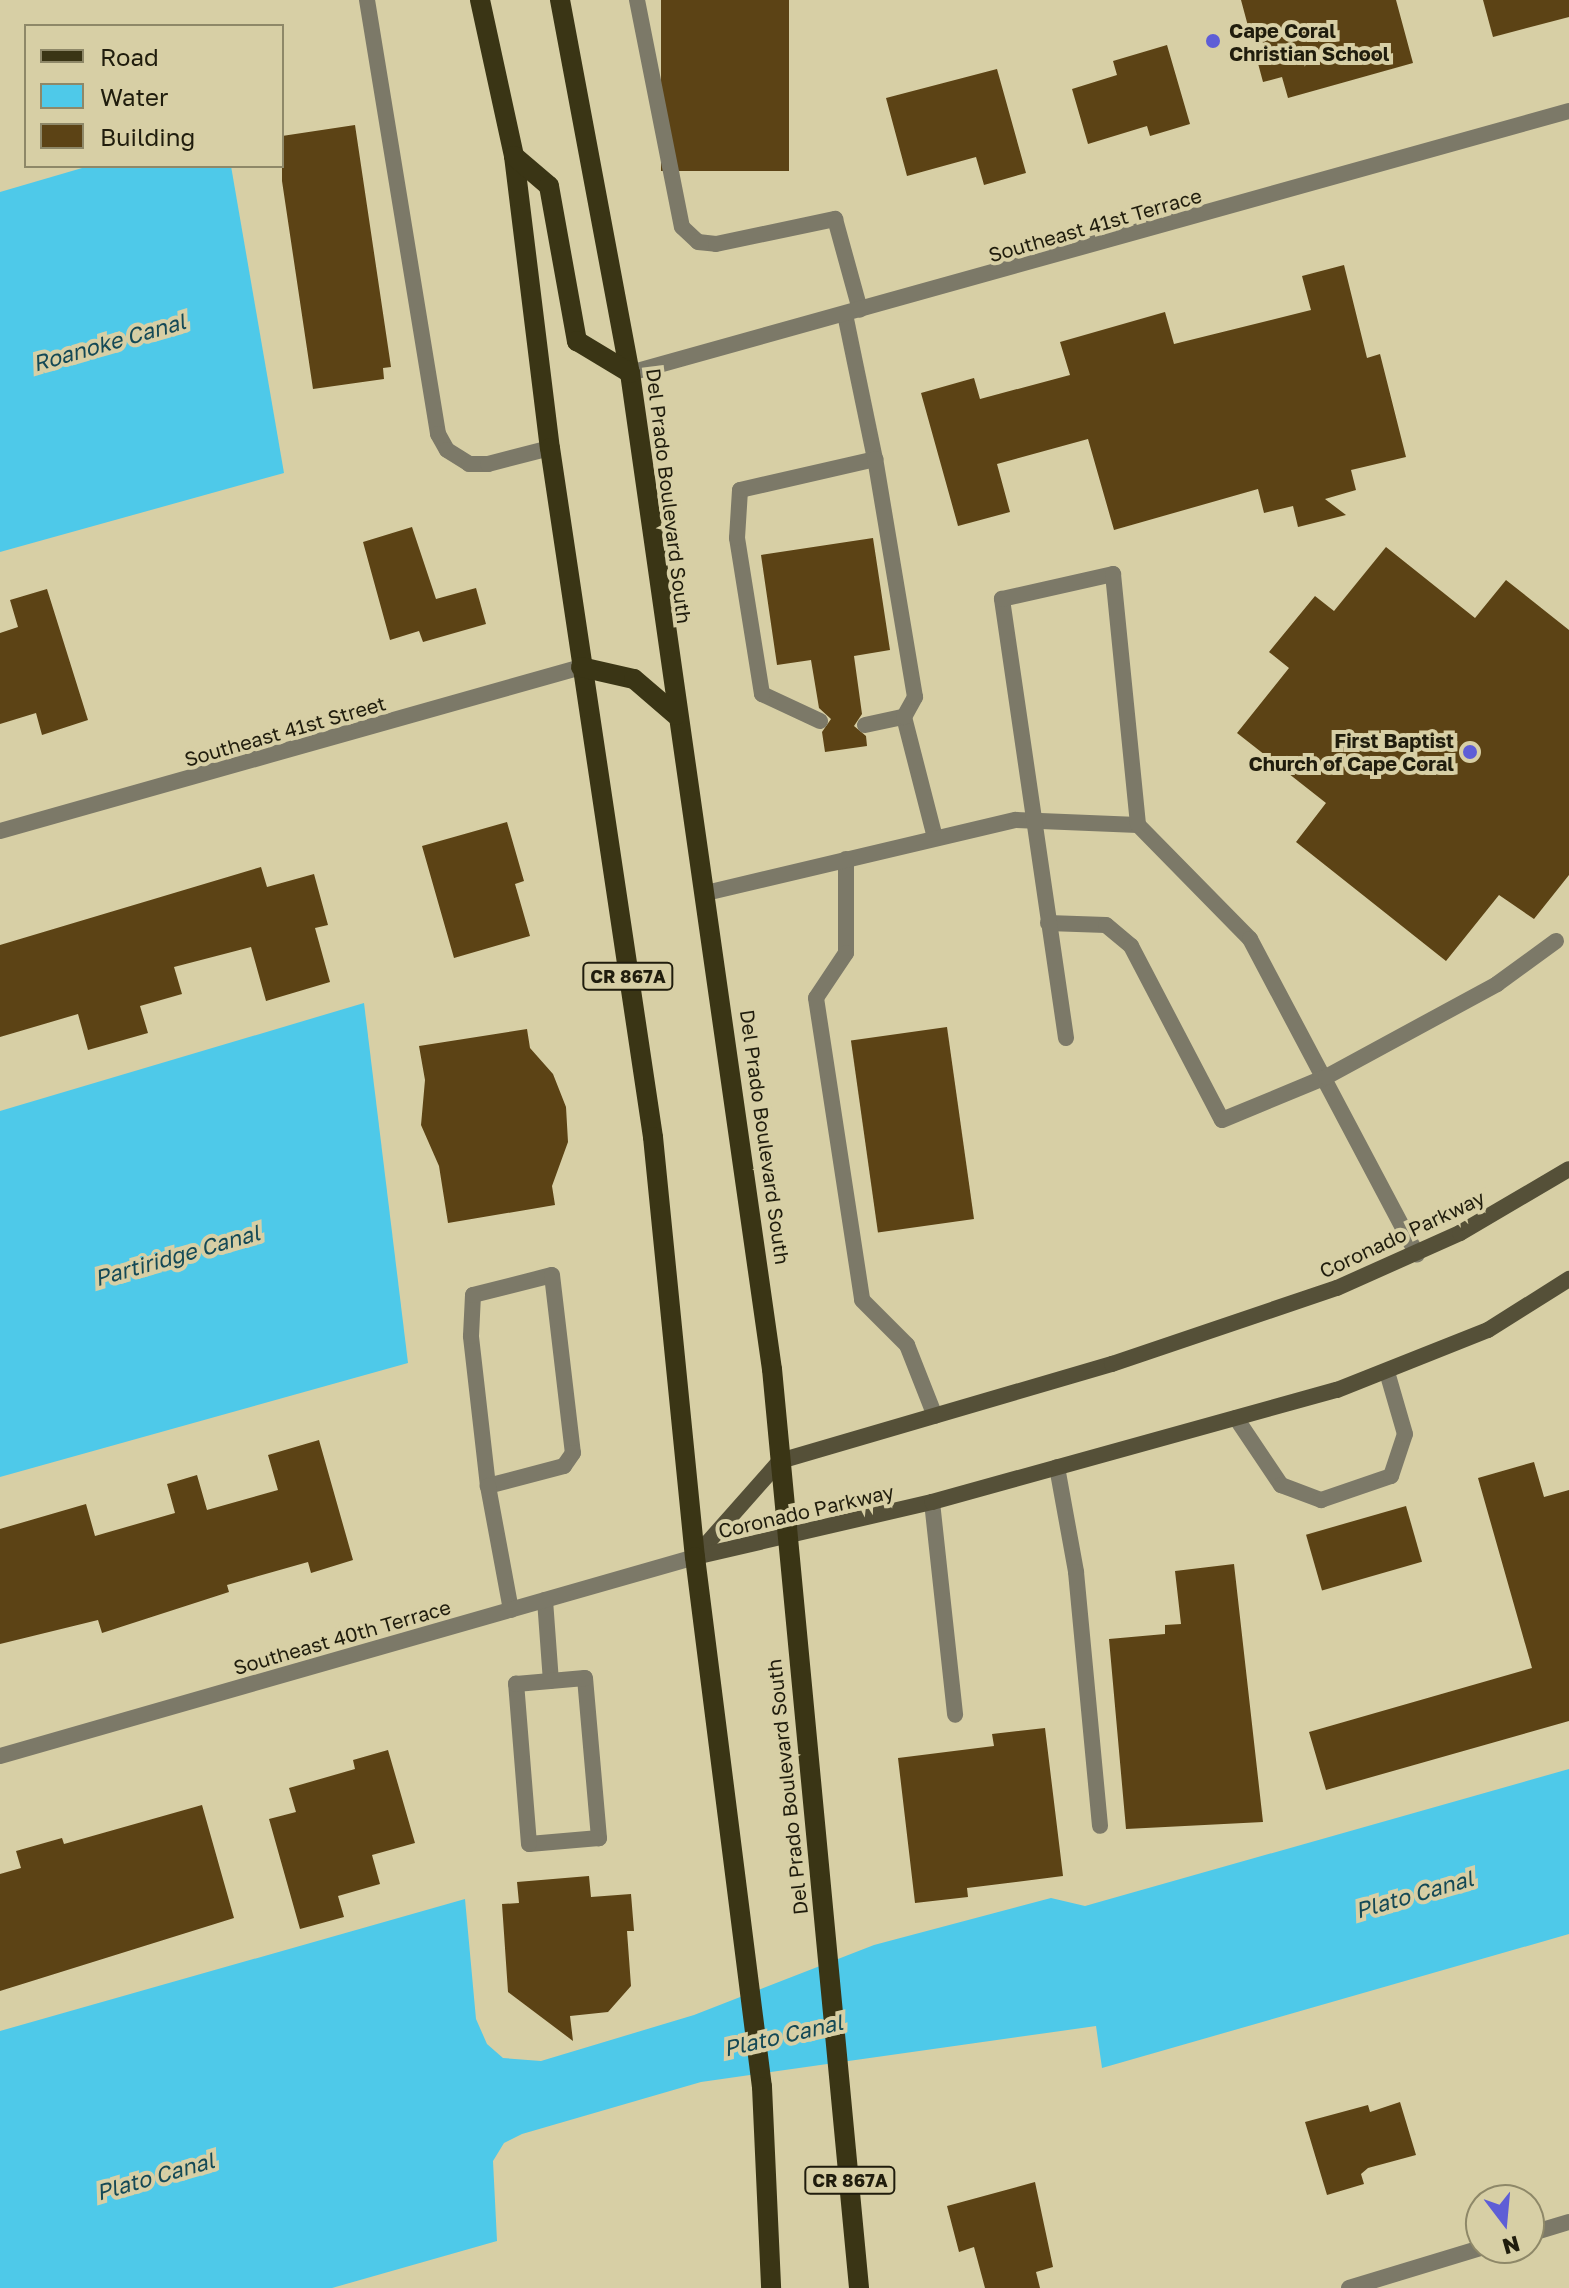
<!DOCTYPE html>
<style>
body{margin:0}
#map{position:relative;width:1569px;height:2288px;overflow:hidden;background:#d7cfa5;font-family:"Golos Text",sans-serif}
div>[style]{position:absolute}
.water>*{inset:0;background:#4ec9e9}
.building>*{inset:0;background:#5c4315;transform-origin:0 0}
.lane>*{height:16px;margin:-8px;padding:0 8px;transform-origin:8px;border-radius:8px;background:#7c7968}
.street>*{height:16px;margin:-8px;padding:0 8px;transform-origin:8px;border-radius:8px;background:#7c7968}
.secondary>*{height:16px;margin:-8px;padding:0 8px;transform-origin:8px;border-radius:8px;background:#555038}
.primary>*{height:20px;margin:-10px;padding:0 10px;transform-origin:10px;border-radius:10px;background:#3a3515}
.dots>*{width:22px;height:22px;translate:-50% -50%;box-sizing:border-box;border:4px solid #d7cfa5;border-radius:50%}
span{translate:-50% -50%;white-space:nowrap;text-align:center;line-height:1.15;-webkit-text-stroke:8px #d7cfa5;paint-order:stroke}
.shield-label span{padding:2px 6px;background:#d7cfa5;border:2px solid;border-radius:6px;-webkit-text-stroke-width:0}
.shield-label{font-size:18px;color:#201d0d;font-weight:700}
.poi-label{font-size:20px;color:#201d0d;font-weight:700}
.left{translate:0 -50%;text-align:left}
.right{translate:-100% -50%;text-align:right}
.street-label{font-size:20px;color:#201d0d}
.water-label{font-size:22px;color:#144956;font-style:italic}
.legend{position:absolute;left:24px;top:24px;width:260px;height:144px;box-sizing:border-box;background:#d7cfa5;border:2px solid #8e8868;margin:0;padding:10px 14px;list-style:none;font-size:24px;color:#201d0d}
.legend li{display:flex;align-items:center;gap:16px;height:40px}
.legend b{width:40px;border:2px solid #8e8868}
.north{position:absolute;left:1465px;top:2184px;width:80px;height:80px;box-sizing:border-box;background:#d7cfa5;border:2px solid #8e8868;border-radius:50%;rotate:164deg;font-size:22px;font-weight:700;line-height:32px;text-align:center;color:#201d0d}
.north::after{content:'';display:block;margin:auto;width:28px;height:36px;background:#5e5ed6;clip-path:polygon(50% 0,100% 100%,50% 72%,0 100%)}
</style>
<div id="map">
<div class="water">
<i style="clip-path:polygon(89px 166px,231px 166px,284px 473px,0 552px,0 192px)"></i>
<i style="clip-path:polygon(364px 1003px,408px 1363px,0 1477px,0 1111px)"></i>
<i style="clip-path:polygon(1569px 1769px,1569px 1934px,1102px 2068px,1096px 2026px,701px 2082px,522px 2134px,504px 2143px,493px 2161px,497px 2241px,332px 2288px,0 2288px,0 2031px,465px 1899px,476px 2019px,487px 2044px,503px 2058px,541px 2061px,694px 2015px,874px 1945px,1051px 1898px,1085px 1906px)"></i>
</div>
<div class="building">
<i style="left:661px;top:0;width:128px;height:171px"></i>
<i style="clip-path:polygon(1241px 0,1396px 0,1413px 63px,1288px 98px,1282px 77px,1263px 82px)"></i>
<i style="clip-path:polygon(1483px 0,1569px 0,1569px 17px,1493px 37px)"></i>
<i style="clip-path:polygon(1167px 45px,1190px 124px,1150px 136px,1147px 126px,1088px 144px,1072px 89px,1117px 75px,1113px 61px)"></i>
<i style="clip-path:polygon(997px 69px,1026px 173px,984px 185px,976px 157px,907px 176px,886px 98px)"></i>
<i style="clip-path:polygon(355px 125px,391px 367px,383px 368px,384px 379px,313px 389px,282px 181px,282px 136px)"></i>
<i style="clip-path:polygon(1344px 265px,1367px 358px,1380px 354px,1406px 457px,1351px 470px,1356px 490px,1325px 499px,1346px 515px,1298px 527px,1293px 506px,1264px 513px,1258px 489px,1114px 530px,1088px 439px,997px 464px,1010px 512px,958px 526px,921px 393px,974px 378px,980px 399px,1070px 375px,1060px 342px,1165px 312px,1174px 344px,1311px 310px,1302px 276px)"></i>
<i style="clip-path:polygon(412px 527px,436px 599px,476px 588px,486px 624px,423px 642px,419px 631px,390px 640px,363px 542px)"></i>
<i style="clip-path:polygon(873px 538px,890px 650px,854px 656px,862px 714px,854px 726px,866px 736px,867px 746px,825px 752px,822px 732px,831px 719px,819px 708px,811px 660px,777px 665px,761px 555px)"></i>
<i style="clip-path:polygon(1386px 547px,1475px 618px,1506px 580px,1569px 630px,1569px 875px,1534px 919px,1499px 895px,1446px 961px,1296px 842px,1326px 803px,1237px 733px,1289px 668px,1269px 652px,1315px 596px,1334px 611px)"></i>
<i style="clip-path:polygon(47px 589px,88px 720px,42px 735px,36px 713px,0 724px,0 633px,18px 627px,10px 600px)"></i>
<i style="clip-path:polygon(507px 822px,524px 881px,515px 884px,530px 936px,454px 958px,422px 846px)"></i>
<i style="clip-path:polygon(261px 867px,267px 887px,314px 874px,328px 925px,315px 928px,330px 982px,266px 1001px,251px 947px,174px 967px,182px 994px,140px 1006px,148px 1033px,88px 1050px,78px 1014px,0 1037px,0 945px)"></i>
<i style="left:947px;top:1027px;width:194px;height:97px;rotate:82deg"></i>
<i style="clip-path:polygon(527px 1029px,530px 1048px,553px 1074px,566px 1107px,568px 1142px,552px 1186px,555px 1205px,448px 1223px,439px 1166px,421px 1125px,425px 1080px,419px 1046px)"></i>
<i style="clip-path:polygon(319px 1440px,353px 1560px,311px 1573px,308px 1562px,227px 1585px,229px 1592px,102px 1633px,98px 1620px,0 1644px,0 1529px,86px 1504px,95px 1536px,175px 1513px,167px 1484px,197px 1475px,207px 1510px,278px 1490px,268px 1455px)"></i>
<i style="clip-path:polygon(1534px 1462px,1544px 1497px,1569px 1490px,1569px 1721px,1326px 1790px,1309px 1732px,1532px 1668px,1478px 1478px)"></i>
<i style="left:1406px;top:1506px;width:58px;height:104px;rotate:74deg"></i>
<i style="clip-path:polygon(1234px 1564px,1263px 1822px,1126px 1829px,1109px 1639px,1165px 1634px,1165px 1625px,1181px 1624px,1175px 1571px)"></i>
<i style="clip-path:polygon(1045px 1728px,1063px 1876px,967px 1888px,968px 1897px,915px 1903px,898px 1758px,994px 1746px,992px 1734px)"></i>
<i style="clip-path:polygon(388px 1750px,415px 1843px,372px 1855px,380px 1884px,338px 1896px,344px 1917px,300px 1929px,269px 1819px,296px 1812px,289px 1788px,355px 1769px,353px 1760px)"></i>
<i style="clip-path:polygon(202px 1805px,234px 1918px,0 1991px,0 1874px,21px 1868px,16px 1851px,62px 1838px,64px 1844px)"></i>
<i style="clip-path:polygon(589px 1876px,591px 1897px,631px 1894px,634px 1931px,627px 1931px,631px 1986px,608px 2012px,570px 2016px,573px 2041px,508px 1992px,502px 1904px,519px 1903px,517px 1882px)"></i>
<i style="clip-path:polygon(1400px 2102px,1416px 2155px,1368px 2168px,1361px 2174px,1364px 2184px,1327px 2195px,1305px 2122px,1368px 2105px,1370px 2112px)"></i>
<i style="clip-path:polygon(1035px 2182px,1053px 2267px,1036px 2272px,1040px 2288px,985px 2288px,974px 2247px,959px 2252px,947px 2206px)"></i>
</div>
<div class="lane">
<i style="left:367px;top:0;width:440px;rotate:80.7deg"></i>
<i style="left:438px;top:434px;width:18px;rotate:61deg"></i>
<i style="left:447px;top:450px;width:26px;rotate:32deg"></i>
<i style="left:469px;top:464px;width:19px"></i>
<i style="left:488px;top:464px;width:64px;rotate:-14.5deg"></i>
<i style="left:637px;top:0;width:231px;rotate:78.8deg"></i>
<i style="left:682px;top:227px;width:22px;rotate:43deg"></i>
<i style="left:698px;top:242px;width:18px;rotate:6deg"></i>
<i style="left:716px;top:244px;width:122px;rotate:-11.9deg"></i>
<i style="left:835px;top:219px;width:94px;rotate:74.6deg"></i>
<i style="left:904px;top:717px;width:125px;rotate:75.6deg"></i>
<i style="left:820px;top:721px;width:64px;rotate:-155deg"></i>
<i style="left:762px;top:694px;width:158px;rotate:-99.1deg"></i>
<i style="left:737px;top:538px;width:48px;rotate:-86.4deg"></i>
<i style="left:740px;top:490px;width:139px;rotate:-12.9deg"></i>
<i style="left:875px;top:459px;width:148px;rotate:-101.7deg"></i>
<i style="left:865px;top:725px;width:40px;rotate:-12deg"></i>
<i style="left:904px;top:717px;width:23px;rotate:-61deg"></i>
<i style="left:915px;top:697px;width:241px;rotate:-99.5deg"></i>
<i style="left:846px;top:859px;width:94px;rotate:90deg"></i>
<i style="left:846px;top:953px;width:54px;rotate:123.7deg"></i>
<i style="left:816px;top:998px;width:305px;rotate:81.3deg"></i>
<i style="left:862px;top:1300px;width:64px;rotate:45deg"></i>
<i style="left:907px;top:1345px;width:76px;rotate:68.5deg"></i>
<i style="left:706px;top:893px;width:318px;rotate:-13.3deg"></i>
<i style="left:1016px;top:820px;width:122px;rotate:2.3deg"></i>
<i style="left:1138px;top:825px;width:160px;rotate:45.5deg"></i>
<i style="left:1250px;top:939px;width:357px;rotate:62.1deg"></i>
<i style="left:1048px;top:923px;width:58px;rotate:2deg"></i>
<i style="left:1106px;top:925px;width:33px;rotate:40deg"></i>
<i style="left:1131px;top:946px;width:196px;rotate:62.4deg"></i>
<i style="left:1222px;top:1120px;width:113px;rotate:-22.5deg"></i>
<i style="left:1326px;top:1077px;width:195px;rotate:-28.5deg"></i>
<i style="left:1497px;top:984px;width:73px;rotate:-36.1deg"></i>
<i style="left:1066px;top:1038px;width:444px;rotate:-98.3deg"></i>
<i style="left:1002px;top:599px;width:114px;rotate:-12.7deg"></i>
<i style="left:1113px;top:574px;width:252px;rotate:84.3deg"></i>
<i style="left:1236px;top:1418px;width:81px;rotate:56.1deg"></i>
<i style="left:1281px;top:1485px;width:43px;rotate:20.6deg"></i>
<i style="left:1321px;top:1500px;width:74px;rotate:-18.9deg"></i>
<i style="left:1391px;top:1476px;width:44px;rotate:-71.6deg"></i>
<i style="left:1405px;top:1434px;width:65px;rotate:-106.2deg"></i>
<i style="left:1057px;top:1467px;width:107px;rotate:79.7deg"></i>
<i style="left:1076px;top:1572px;width:255px;rotate:84.6deg"></i>
<i style="left:488px;top:1486px;width:151px;rotate:-96.5deg"></i>
<i style="left:471px;top:1336px;width:41px;rotate:-87.2deg"></i>
<i style="left:473px;top:1295px;width:81px;rotate:-14.2deg"></i>
<i style="left:552px;top:1275px;width:179px;rotate:83.3deg"></i>
<i style="left:573px;top:1453px;width:16px;rotate:125deg"></i>
<i style="left:564px;top:1466px;width:79px;rotate:165.3deg"></i>
<i style="left:488px;top:1486px;width:126px;rotate:79.5deg"></i>
<i style="left:932px;top:1502px;width:214px;rotate:83.8deg"></i>
<i style="left:545px;top:1600px;width:81px;rotate:85.8deg"></i>
<i style="left:585px;top:1678px;width:161px;rotate:85deg"></i>
<i style="left:599px;top:1838px;width:70px;rotate:175.1deg"></i>
<i style="left:529px;top:1844px;width:161px;rotate:-94.6deg"></i>
<i style="left:516px;top:1684px;width:69px;rotate:-5deg"></i>
</div>
<div class="street">
<i style="left:630px;top:373px;width:975px;rotate:-15.59deg"></i>
<i style="left:0;top:831px;width:604px;rotate:-15.76deg"></i>
<i style="left:0;top:1756px;width:723px;rotate:-15.98deg"></i>
<i style="left:1529px;top:2234px;width:42px;rotate:-16.7deg"></i>
<i style="left:1349px;top:2288px;width:138px;rotate:-16.9deg"></i>
</div>
<div class="secondary">
<i style="left:695px;top:1557px;width:128px;rotate:-48.5deg"></i>
<i style="left:780px;top:1461px;width:346px;rotate:-16.3deg"></i>
<i style="left:1112px;top:1364px;width:237px;rotate:-18.7deg"></i>
<i style="left:1337px;top:1288px;width:135px;rotate:-24.1deg"></i>
<i style="left:1460px;top:1233px;width:126px;rotate:-30.4deg"></i>
<i style="left:695px;top:1557px;width:243px;rotate:-13.1deg"></i>
<i style="left:932px;top:1502px;width:420px;rotate:-15.5deg"></i>
<i style="left:1337px;top:1390px;width:162px;rotate:-21.7deg"></i>
<i style="left:1488px;top:1330px;width:96px;rotate:-32.2deg"></i>
</div>
<div class="primary">
<i style="left:480px;top:0;width:160px;rotate:77.7deg"></i>
<i style="left:514px;top:156px;width:294px;rotate:83deg"></i>
<i style="left:550px;top:448px;width:697px;rotate:81.5deg"></i>
<i style="left:653px;top:1137px;width:422px;rotate:84.3deg"></i>
<i style="left:695px;top:1557px;width:534px;rotate:82.8deg"></i>
<i style="left:762px;top:2087px;width:201px;rotate:87.4deg"></i>
<i style="left:560px;top:0;width:380px;rotate:79.4deg"></i>
<i style="left:630px;top:373px;width:1006px;rotate:81.89deg"></i>
<i style="left:772px;top:1369px;width:923px;rotate:84.59deg"></i>
<i style="left:514px;top:156px;width:46px;rotate:40.6deg"></i>
<i style="left:549px;top:186px;width:158px;rotate:79.8deg"></i>
<i style="left:577px;top:341px;width:62px;rotate:31.1deg"></i>
<i style="left:581px;top:667px;width:54px;rotate:12.8deg"></i>
<i style="left:634px;top:679px;width:55px;rotate:40.6deg"></i>
</div>
<div class="dots">
<i style="left:1213px;top:41px;background:#5e5ed6"></i>
<i style="left:1470px;top:752px;background:#5e5ed6"></i>
</div>
<div class="shield-label">
<span style="left:628px;top:976px">CR 867A</span>
<span style="left:850px;top:2180px">CR 867A</span>
</div>
<div class="poi-label">
<span class="left" style="left:1229px;top:42px">Cape Coral<br>Christian School</span>
<span class="right" style="left:1454px;top:752px">First Baptist<br>Church of Cape Coral</span>
</div>
<div class="street-label">
<span style="left:1095px;top:225px;rotate:-16deg">Southeast 41st Terrace</span>
<span style="left:669px;top:496px;rotate:83deg">Del Prado Boulevard South</span>
<span style="left:285px;top:731px;rotate:-16deg">Southeast 41st Street</span>
<span style="left:765px;top:1137px;rotate:82deg">Del Prado Boulevard South</span>
<span style="left:1402px;top:1234px;rotate:-25deg">Coronado Parkway</span>
<span style="left:806px;top:1511px;rotate:-13deg">Coronado Parkway</span>
<span style="left:342px;top:1637px;rotate:-16deg">Southeast 40th Terrace</span>
<span style="left:787px;top:1787px;rotate:-96deg">Del Prado Boulevard South</span>
</div>
<div class="water-label">
<span style="left:109px;top:342px;rotate:-16deg">Roanoke Canal</span>
<span style="left:177px;top:1255px;rotate:-16deg">Partiridge Canal</span>
<span style="left:1414px;top:1894px;rotate:-16deg">Plato Canal</span>
<span style="left:783px;top:2035px;rotate:-13deg">Plato Canal</span>
<span style="left:155px;top:2176px;rotate:-16deg">Plato Canal</span>
</div>
<ul class="legend">
<li><b style="height:10px;background:#3a3515"></b>Road</li>
<li><b style="height:22px;background:#4ec9e9"></b>Water</li>
<li><b style="height:22px;background:#5c4315"></b>Building</li>
</ul>
<div class="north">N</div>
</div>
